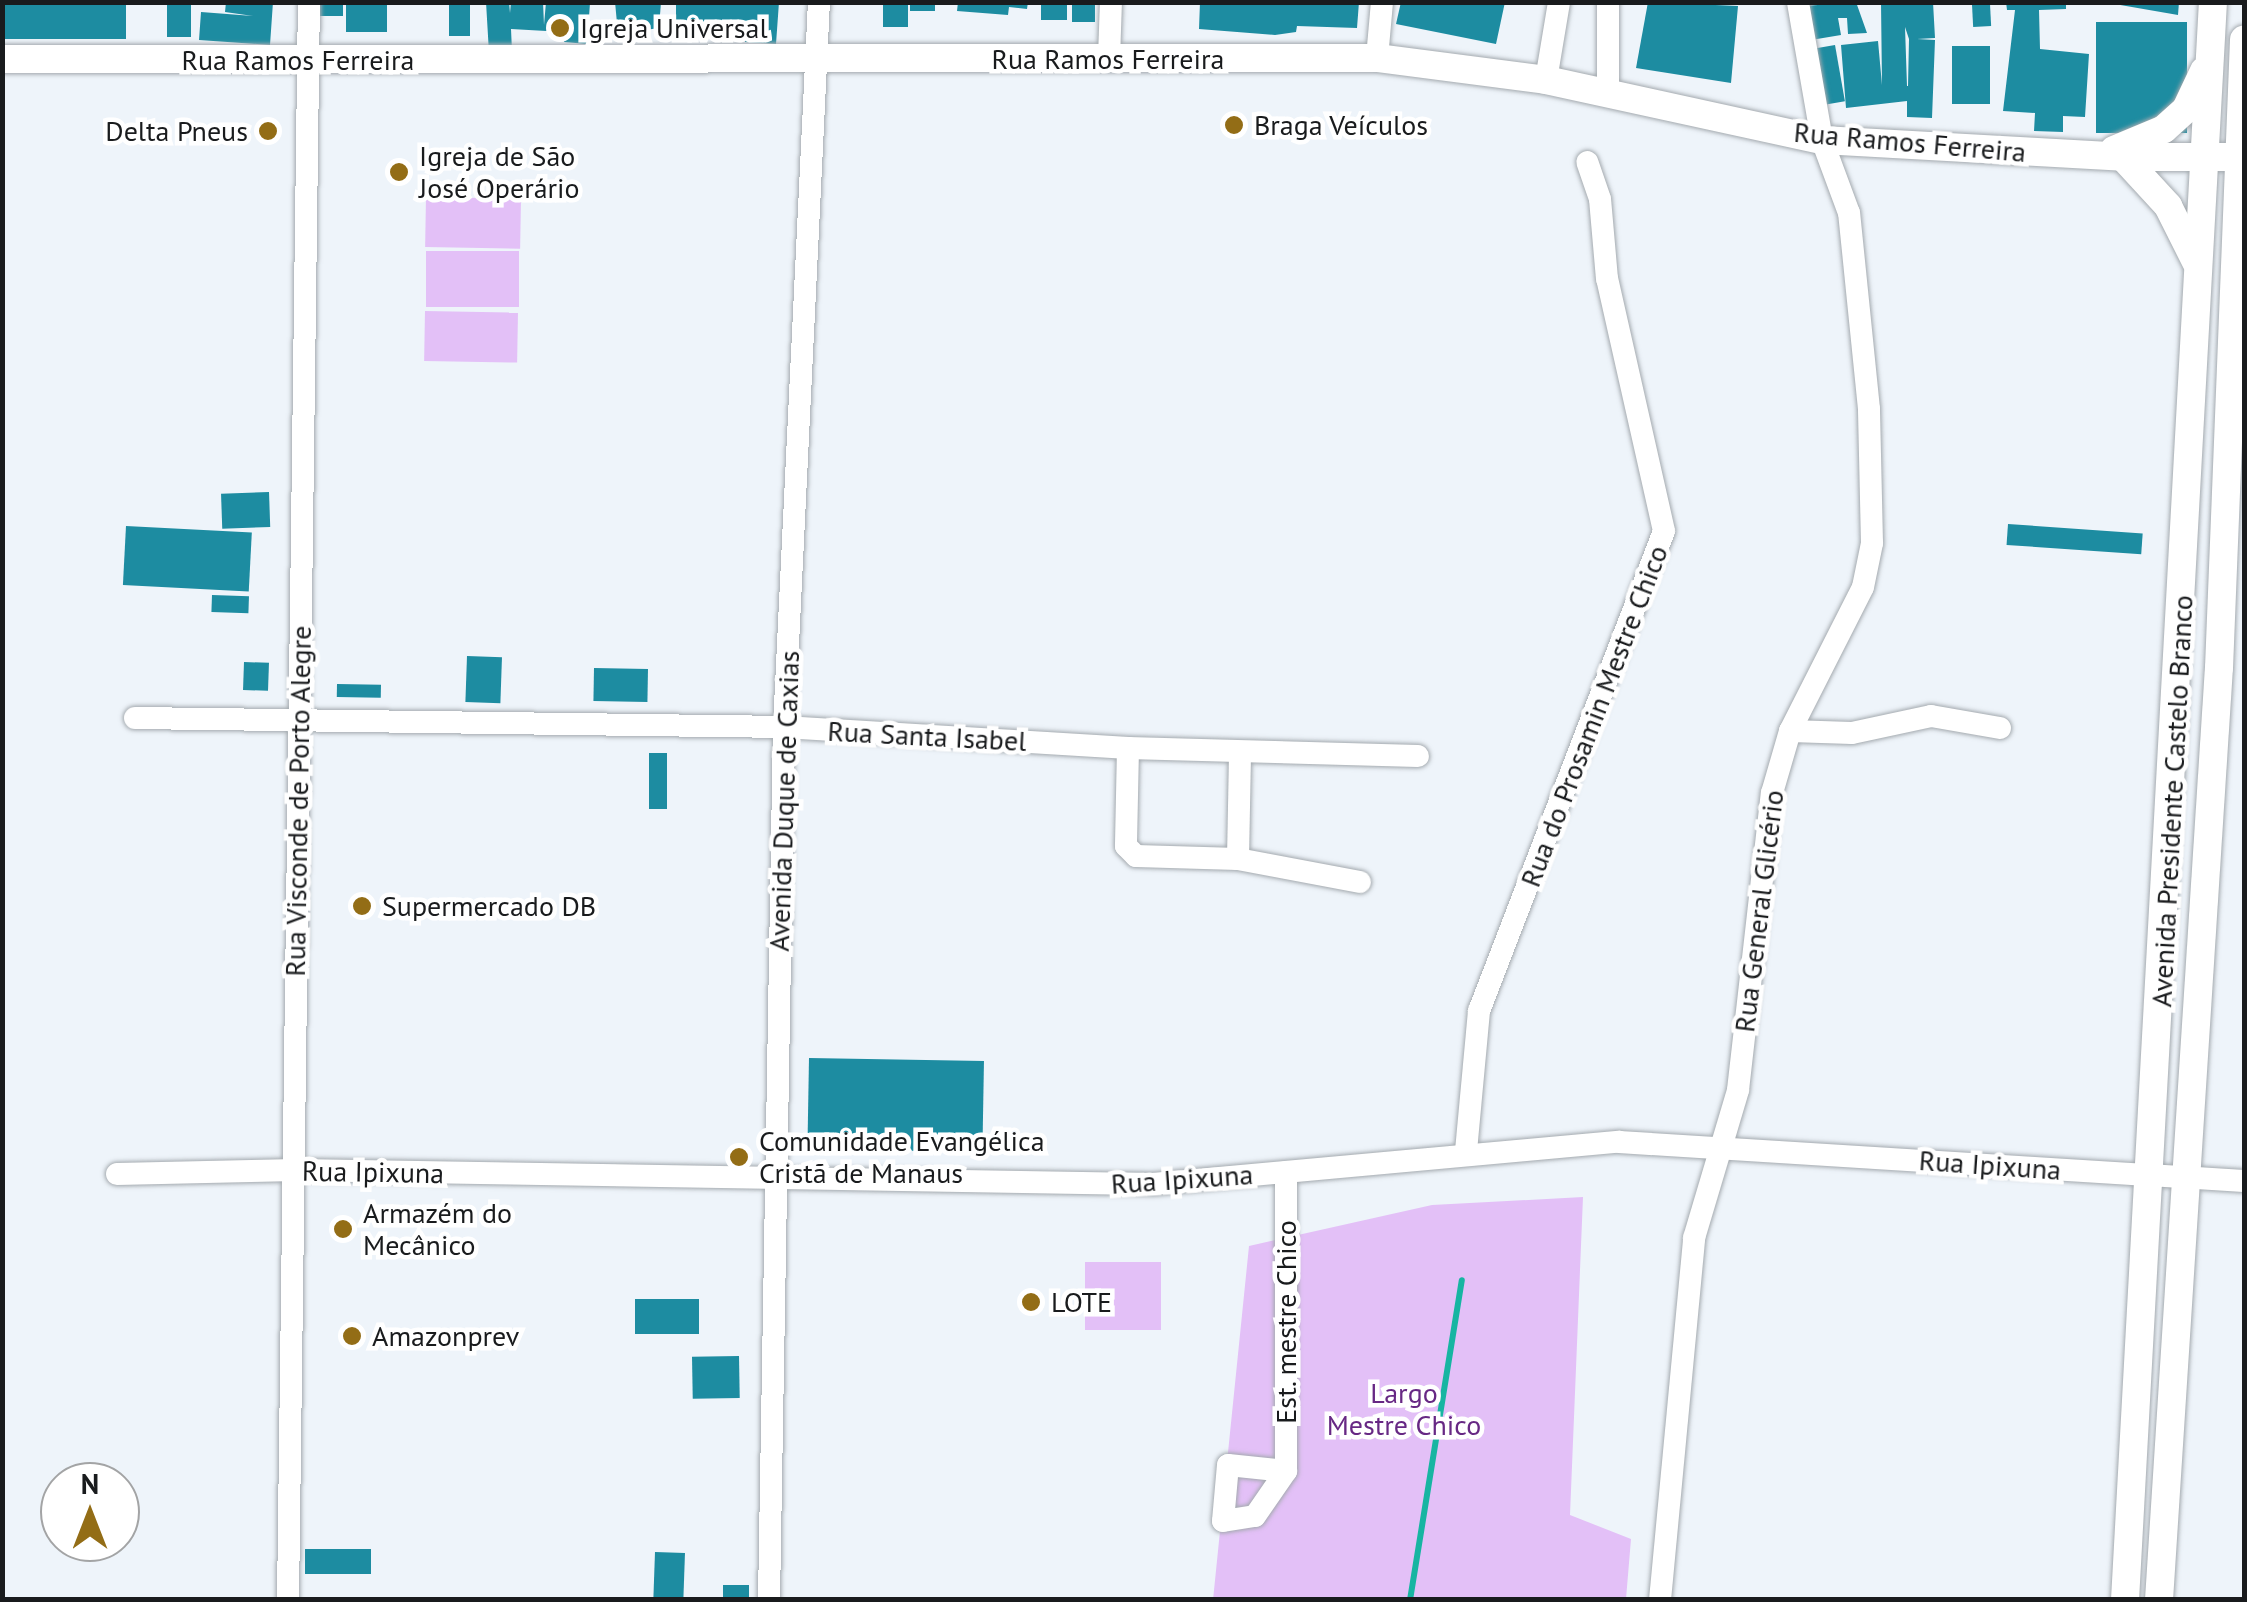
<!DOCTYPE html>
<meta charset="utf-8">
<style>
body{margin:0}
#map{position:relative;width:2247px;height:1602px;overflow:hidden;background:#eef4fa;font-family:"PT Sans",sans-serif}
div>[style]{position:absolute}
.green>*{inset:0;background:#e3c0f7;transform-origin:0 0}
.stream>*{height:6px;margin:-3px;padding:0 3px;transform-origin:3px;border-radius:3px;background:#17b5a2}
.building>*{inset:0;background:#1d8ca1;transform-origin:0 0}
.roads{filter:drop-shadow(0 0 2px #a4aaaf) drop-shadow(0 0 2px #a4aaaf)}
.minor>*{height:22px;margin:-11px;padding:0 11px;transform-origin:11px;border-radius:11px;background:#fff}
.major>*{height:28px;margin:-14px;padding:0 14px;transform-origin:14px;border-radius:14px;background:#fff}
.dots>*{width:28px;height:28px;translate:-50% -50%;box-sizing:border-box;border:5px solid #fff;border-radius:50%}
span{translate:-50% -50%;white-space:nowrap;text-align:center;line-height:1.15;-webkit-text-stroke:9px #fff;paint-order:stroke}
.poi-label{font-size:28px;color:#191b1d}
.left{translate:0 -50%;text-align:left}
.right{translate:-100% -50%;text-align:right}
.street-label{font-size:28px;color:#191b1d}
.park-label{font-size:28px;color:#672884}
.frame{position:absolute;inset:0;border:5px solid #191b1d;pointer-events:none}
.north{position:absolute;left:40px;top:1462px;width:100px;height:100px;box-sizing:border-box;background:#fff;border:2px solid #a3a4a5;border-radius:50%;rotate:0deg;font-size:28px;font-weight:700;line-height:40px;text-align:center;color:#191b1d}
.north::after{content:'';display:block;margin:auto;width:35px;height:45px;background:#936d16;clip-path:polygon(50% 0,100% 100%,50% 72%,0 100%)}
</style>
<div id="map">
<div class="green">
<i style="left:426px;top:197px;width:95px;height:50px;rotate:1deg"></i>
<i style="left:426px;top:251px;width:93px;height:56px"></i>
<i style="left:425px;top:311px;width:93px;height:50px;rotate:1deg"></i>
<i style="clip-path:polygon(1583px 1197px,1570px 1515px,1631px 1539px,1626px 1599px,1213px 1600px,1249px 1246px,1432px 1205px)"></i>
<i style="left:1085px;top:1262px;width:76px;height:68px"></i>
</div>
<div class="stream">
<i style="left:1410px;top:1600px;width:324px;rotate:-80.8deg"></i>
</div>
<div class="building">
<i style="left:3px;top:2px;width:123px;height:37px"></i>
<i style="left:167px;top:2px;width:24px;height:35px"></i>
<i style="clip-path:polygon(226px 2px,273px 2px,270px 45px,199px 40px,201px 12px,253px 16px,225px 12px)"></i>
<i style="left:315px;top:2px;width:28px;height:14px"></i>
<i style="left:346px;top:2px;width:41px;height:30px"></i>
<i style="left:449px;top:2px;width:21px;height:34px"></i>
<i style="clip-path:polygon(486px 2px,509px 2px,510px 13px,511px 2px,543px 2px,544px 25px,546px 2px,590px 3px,587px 44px,564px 42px,564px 32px,511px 29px,512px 51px,489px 53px)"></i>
<i style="clip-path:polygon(615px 2px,661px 2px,659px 28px,618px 34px)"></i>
<i style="clip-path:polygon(676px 2px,779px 2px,776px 44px,745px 42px,746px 28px,676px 29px)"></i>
<i style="left:883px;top:2px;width:25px;height:25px"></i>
<i style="left:910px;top:2px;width:25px;height:9px"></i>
<i style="clip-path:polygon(958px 2px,1028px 2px,1027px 9px,1009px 7px,1008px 15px,957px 11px)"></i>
<i style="left:1041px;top:2px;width:26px;height:18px"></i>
<i style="left:1072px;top:2px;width:23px;height:20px"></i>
<i style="clip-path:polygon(1200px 2px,1359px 2px,1357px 28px,1297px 26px,1296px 32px,1275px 35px,1199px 29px)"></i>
<i style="clip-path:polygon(1401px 2px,1505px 2px,1496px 44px,1396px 24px)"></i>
<i style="clip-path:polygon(1648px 2px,1738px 6px,1731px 83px,1636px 68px)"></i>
<i style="clip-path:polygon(1856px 2px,1867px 33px,1848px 34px,1847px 18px,1838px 18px,1841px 35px,1811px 40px,1805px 6px)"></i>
<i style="clip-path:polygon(evenodd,1933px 2px,1935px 38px,1917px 39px,1935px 40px,1932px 118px,1907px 117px,1907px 101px,1846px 108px,1841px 45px,1878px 41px,1882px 85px,1881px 3px,1933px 2px,1905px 27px,1909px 39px,1908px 86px,1907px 86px,1905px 27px)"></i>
<i style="clip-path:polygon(2006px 2px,2066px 2px,2066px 9px,2039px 10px,2040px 49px,2089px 54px,2085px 117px,2063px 116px,2063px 132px,2034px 131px,2035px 113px,2003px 111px,2015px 10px,2007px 10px)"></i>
<i style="clip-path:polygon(2103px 2px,2179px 2px,2178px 15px)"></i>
<i style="left:1990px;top:4px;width:22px;height:18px;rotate:87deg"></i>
<i style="left:2096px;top:22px;width:91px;height:111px"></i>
<i style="left:1835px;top:45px;width:57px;height:25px;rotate:80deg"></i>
<i style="left:1952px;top:46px;width:38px;height:58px"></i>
<i style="left:269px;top:492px;width:35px;height:48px;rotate:88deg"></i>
<i style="left:2008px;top:524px;width:135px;height:21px;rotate:4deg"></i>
<i style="left:126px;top:526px;width:126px;height:59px;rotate:3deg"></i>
<i style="left:212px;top:595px;width:37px;height:17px;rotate:2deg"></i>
<i style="left:467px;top:656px;width:35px;height:46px;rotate:2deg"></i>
<i style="left:244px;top:662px;width:25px;height:28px;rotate:2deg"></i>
<i style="left:594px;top:668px;width:54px;height:33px;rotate:1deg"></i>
<i style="left:337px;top:684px;width:44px;height:13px;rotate:1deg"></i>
<i style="left:649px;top:753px;width:18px;height:56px"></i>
<i style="left:809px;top:1058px;width:175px;height:91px;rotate:1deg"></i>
<i style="left:635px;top:1299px;width:64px;height:35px"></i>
<i style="left:739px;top:1356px;width:42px;height:47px;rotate:89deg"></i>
<i style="left:305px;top:1549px;width:66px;height:25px"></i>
<i style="left:655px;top:1552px;width:30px;height:48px;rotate:2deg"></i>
<i style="left:723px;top:1585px;width:26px;height:15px"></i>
</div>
<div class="roads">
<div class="minor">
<i style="left:1109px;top:58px;width:56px;rotate:-88deg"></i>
<i style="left:1377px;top:58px;width:56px;rotate:-84.9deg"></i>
<i style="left:1546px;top:80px;width:79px;rotate:-80.5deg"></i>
<i style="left:1608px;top:93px;width:91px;rotate:-90deg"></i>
<i style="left:135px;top:718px;width:649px;rotate:0.79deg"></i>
<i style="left:784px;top:727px;width:345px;rotate:3.5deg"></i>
<i style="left:1128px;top:748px;width:290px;rotate:1.6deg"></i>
<i style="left:1790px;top:731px;width:62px;rotate:1.8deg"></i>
<i style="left:1852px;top:733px;width:81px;rotate:-12.1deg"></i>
<i style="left:1931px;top:716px;width:70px;rotate:9.9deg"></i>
<i style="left:1128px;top:748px;width:98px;rotate:91.2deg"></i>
<i style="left:1126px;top:846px;width:14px;rotate:45deg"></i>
<i style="left:1136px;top:856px;width:102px;rotate:1.7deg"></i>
<i style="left:1238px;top:859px;width:124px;rotate:10.7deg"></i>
<i style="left:1238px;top:859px;width:106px;rotate:-88.9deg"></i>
<i style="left:1466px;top:1151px;width:141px;rotate:-84.7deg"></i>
<i style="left:1479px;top:1011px;width:514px;rotate:-68.92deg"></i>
<i style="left:1664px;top:531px;width:258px;rotate:-102.7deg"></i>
<i style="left:1607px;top:279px;width:80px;rotate:-95deg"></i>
<i style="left:1600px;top:199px;width:39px;rotate:-109deg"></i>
<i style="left:1286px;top:1172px;width:299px;rotate:90deg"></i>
<i style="left:1286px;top:1471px;width:58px;rotate:-174.1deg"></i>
<i style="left:1228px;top:1465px;width:56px;rotate:95.1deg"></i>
<i style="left:1223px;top:1521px;width:32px;rotate:-9deg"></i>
<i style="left:1255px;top:1516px;width:55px;rotate:-55.4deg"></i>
<i style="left:117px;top:1174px;width:179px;rotate:-1.3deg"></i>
<i style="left:296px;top:1170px;width:857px;rotate:0.94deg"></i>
<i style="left:1153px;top:1184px;width:468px;rotate:-5.2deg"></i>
<i style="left:1619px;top:1142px;width:626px;rotate:3.57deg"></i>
<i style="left:288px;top:1600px;width:1598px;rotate:-89.25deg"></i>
<i style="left:769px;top:1600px;width:873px;rotate:-89.02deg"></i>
<i style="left:784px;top:727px;width:726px;rotate:-87.24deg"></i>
<i style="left:1660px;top:1600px;width:364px;rotate:-84.6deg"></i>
<i style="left:1694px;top:1238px;width:154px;rotate:-73.4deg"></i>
<i style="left:1738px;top:1090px;width:299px;rotate:-83.5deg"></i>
<i style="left:1772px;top:793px;width:65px;rotate:-73.8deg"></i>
<i style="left:1790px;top:731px;width:161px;rotate:-63.1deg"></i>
<i style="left:1863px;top:587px;width:45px;rotate:-78.4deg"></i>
<i style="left:1872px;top:543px;width:134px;rotate:-91.3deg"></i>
<i style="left:1869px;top:409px;width:197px;rotate:-95.8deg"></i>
<i style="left:1849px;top:213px;width:78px;rotate:-110.3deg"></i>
<i style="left:1822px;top:140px;width:140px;rotate:-99.9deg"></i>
</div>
<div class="major">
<i style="left:2px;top:59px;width:1375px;rotate:-0.04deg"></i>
<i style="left:1377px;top:58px;width:170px;rotate:7.4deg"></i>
<i style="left:1546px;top:80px;width:282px;rotate:12.3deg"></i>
<i style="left:1822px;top:140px;width:301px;rotate:3.2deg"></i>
<i style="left:2123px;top:157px;width:121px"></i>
<i style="left:2114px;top:150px;width:54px;rotate:-22.8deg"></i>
<i style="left:2164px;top:129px;width:30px;rotate:-42deg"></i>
<i style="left:2186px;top:109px;width:42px;rotate:-64.7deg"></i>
<i style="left:2123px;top:157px;width:67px;rotate:47.4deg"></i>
<i style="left:2168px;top:206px;width:63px;rotate:63.4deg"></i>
<i style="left:2125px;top:1600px;width:1600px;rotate:-86.85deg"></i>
<i style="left:2159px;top:1600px;width:934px;rotate:-86.32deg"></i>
<i style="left:2219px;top:668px;width:629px;rotate:-87.72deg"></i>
</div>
</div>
<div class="dots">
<i style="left:560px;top:28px;background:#936d16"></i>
<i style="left:1234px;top:125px;background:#936d16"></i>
<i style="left:268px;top:131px;background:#936d16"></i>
<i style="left:399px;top:172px;background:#936d16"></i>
<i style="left:362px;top:906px;background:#936d16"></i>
<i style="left:739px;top:1157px;background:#936d16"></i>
<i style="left:343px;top:1229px;background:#936d16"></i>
<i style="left:1031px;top:1302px;background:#936d16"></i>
<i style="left:352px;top:1336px;background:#936d16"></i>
</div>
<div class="poi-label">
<span class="left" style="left:580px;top:28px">Igreja Universal</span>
<span class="left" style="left:1254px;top:125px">Braga Veículos</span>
<span class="right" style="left:248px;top:131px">Delta Pneus</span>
<span class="left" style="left:419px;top:172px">Igreja de São<br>José Operário</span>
<span class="left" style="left:382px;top:906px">Supermercado DB</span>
<span class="left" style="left:759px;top:1157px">Comunidade Evangélica<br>Cristã de Manaus</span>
<span class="left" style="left:363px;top:1229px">Armazém do<br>Mecânico</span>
<span class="left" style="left:1051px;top:1302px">LOTE</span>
<span class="left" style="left:372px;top:1336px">Amazonprev</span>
</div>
<div class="street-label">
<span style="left:1108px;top:59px">Rua Ramos Ferreira</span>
<span style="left:298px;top:60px">Rua Ramos Ferreira</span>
<span style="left:1910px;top:142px;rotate:5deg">Rua Ramos Ferreira</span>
<span style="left:1594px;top:716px;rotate:-69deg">Rua do Prosamin Mestre Chico</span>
<span style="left:927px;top:736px;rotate:3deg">Rua Santa Isabel</span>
<span style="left:298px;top:801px;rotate:-89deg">Rua Visconde de Porto Alegre</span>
<span style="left:784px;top:801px;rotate:-88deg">Avenida Duque de Caxias</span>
<span style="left:2172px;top:801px;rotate:-87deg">Avenida Presidente Castelo Branco</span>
<span style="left:1759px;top:911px;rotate:-83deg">Rua General Glicério</span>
<span style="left:1990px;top:1165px;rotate:4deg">Rua Ipixuna</span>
<span style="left:373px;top:1172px;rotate:1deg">Rua Ipixuna</span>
<span style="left:1182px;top:1179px;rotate:-4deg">Rua Ipixuna</span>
<span style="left:1286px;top:1322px;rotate:-90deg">Est. mestre Chico</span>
</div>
<div class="park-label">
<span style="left:1404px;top:1409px">Largo<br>Mestre Chico</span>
</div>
<div class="frame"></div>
<div class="north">N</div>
</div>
